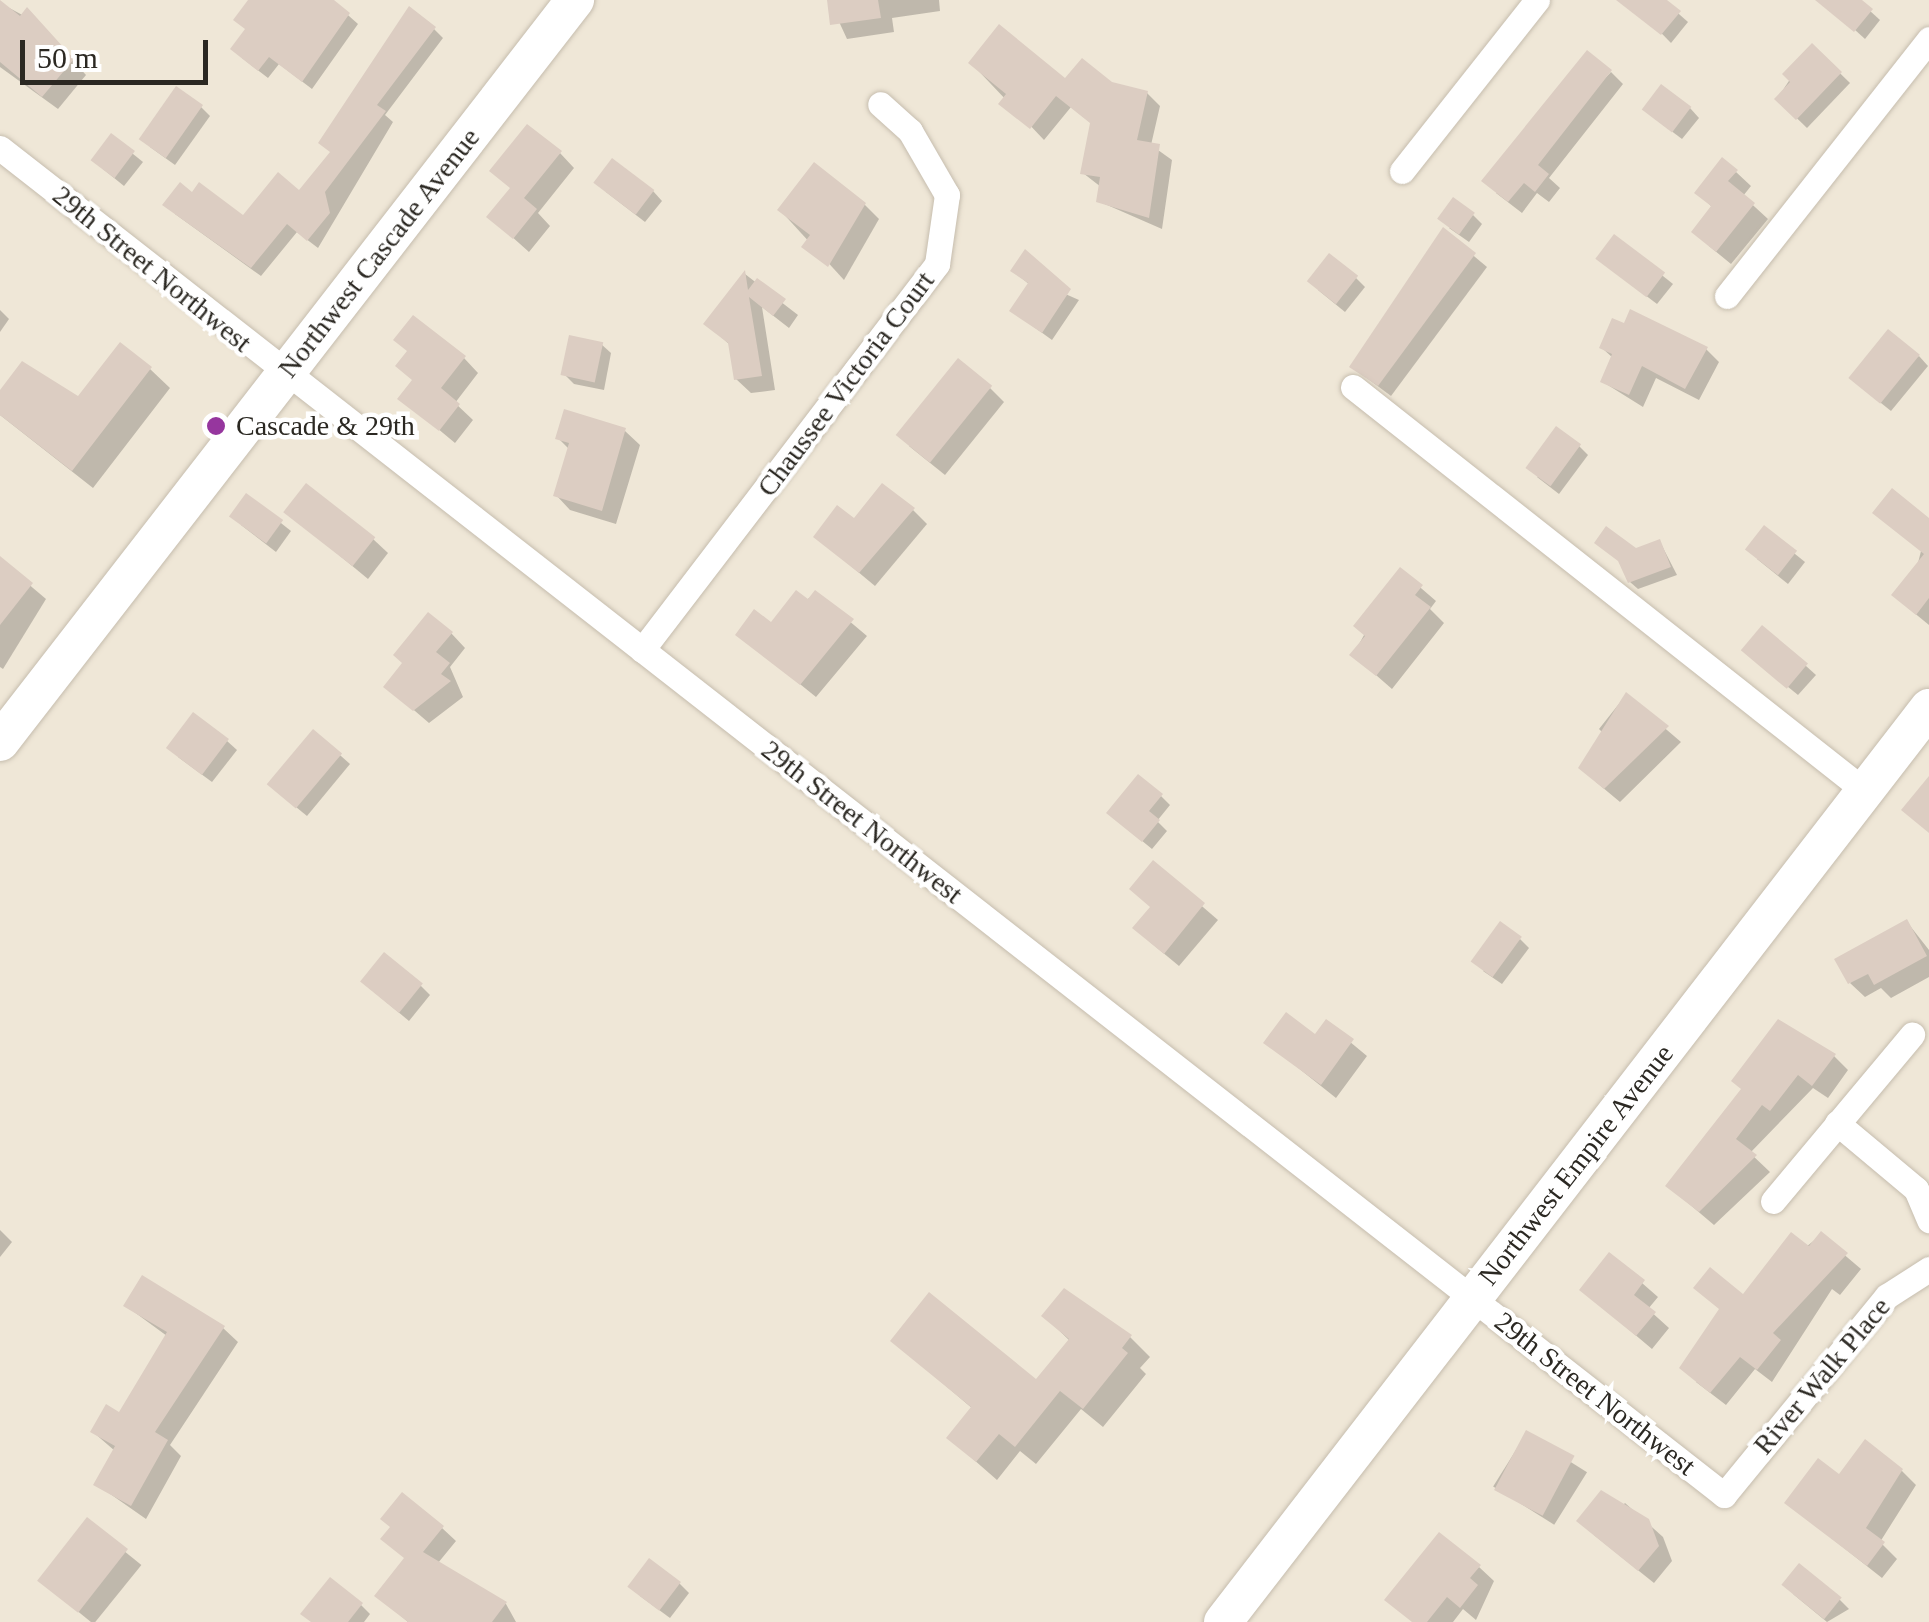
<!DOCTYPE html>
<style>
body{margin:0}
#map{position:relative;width:1929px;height:1622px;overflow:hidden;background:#efe7d7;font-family:Georgia,serif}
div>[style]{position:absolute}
.shadow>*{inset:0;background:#0003;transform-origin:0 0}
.building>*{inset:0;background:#dccdc2;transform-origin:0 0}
.roads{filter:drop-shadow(0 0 2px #c6bdae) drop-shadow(0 0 2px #c6bdae)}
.street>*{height:25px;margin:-12.5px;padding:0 12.5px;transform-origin:12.5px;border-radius:12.5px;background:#fff}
.secondary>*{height:38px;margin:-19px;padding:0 19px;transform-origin:19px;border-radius:19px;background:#fff}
.dots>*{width:28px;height:28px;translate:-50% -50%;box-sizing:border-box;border:5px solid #fff;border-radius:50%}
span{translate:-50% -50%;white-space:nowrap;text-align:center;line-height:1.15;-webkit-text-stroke:9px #fff;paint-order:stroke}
.street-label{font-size:28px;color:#2b2822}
.poi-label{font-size:28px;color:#2b2822}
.left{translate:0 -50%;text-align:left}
.scale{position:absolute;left:20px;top:40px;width:188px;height:45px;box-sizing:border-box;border:5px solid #2b2822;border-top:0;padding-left:12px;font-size:30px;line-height:35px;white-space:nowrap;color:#2b2822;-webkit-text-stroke:8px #fff;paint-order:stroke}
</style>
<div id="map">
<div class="shadow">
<i style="clip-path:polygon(251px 0,331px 0,358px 24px,312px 89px,279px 64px,268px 78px,242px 58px)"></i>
<i style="clip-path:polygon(829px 0,939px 0,940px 11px,892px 18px,894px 32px,847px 39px)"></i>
<i style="clip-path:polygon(1629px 0,1663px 0,1688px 22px,1671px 43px)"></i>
<i style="clip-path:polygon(1822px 0,1858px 0,1880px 20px,1865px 39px)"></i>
<i style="clip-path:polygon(0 3px,41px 25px,86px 75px,58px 109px,0 67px)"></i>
<i style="clip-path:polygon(434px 29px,443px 38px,385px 115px,393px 122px,318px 248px,297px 232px,261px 276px,175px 214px,193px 195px,243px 219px,300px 193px)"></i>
<i style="clip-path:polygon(1812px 46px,1850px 83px,1807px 128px,1777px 99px)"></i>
<i style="clip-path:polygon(971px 63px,1147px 93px,1160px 106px,1151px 145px,1172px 160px,1162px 229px,1098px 201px,1101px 187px,1083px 173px,1092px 124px,1071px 107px,1044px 140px)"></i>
<i style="clip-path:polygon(1611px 72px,1623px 84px,1549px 178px,1560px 188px,1549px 202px,1537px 193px,1522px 213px,1496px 193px)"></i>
<i style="clip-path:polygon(201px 107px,210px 116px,175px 165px,150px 147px)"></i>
<i style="clip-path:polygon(1690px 108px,1699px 118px,1682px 139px,1654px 118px)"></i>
<i style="clip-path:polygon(112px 137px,143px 162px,124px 186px,103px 169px)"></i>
<i style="clip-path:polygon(560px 153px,574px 168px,538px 213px,550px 226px,529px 252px,490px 217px)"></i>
<i style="clip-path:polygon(1736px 172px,1751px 186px,1743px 196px,1768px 219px,1731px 264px,1709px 246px,1713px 208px,1697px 192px)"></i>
<i style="clip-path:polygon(653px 191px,662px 201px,645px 222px,606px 192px)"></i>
<i style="clip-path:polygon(864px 204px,879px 219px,844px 280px,780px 210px)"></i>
<i style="clip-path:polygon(1473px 215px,1482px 224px,1469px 242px,1449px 228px)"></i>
<i style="clip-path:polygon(1444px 231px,1487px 267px,1391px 396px,1352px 367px)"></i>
<i style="clip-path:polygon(1614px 237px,1673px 284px,1657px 304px,1608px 267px)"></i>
<i style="clip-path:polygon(1013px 271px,1079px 300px,1052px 340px,1012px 311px,1030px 285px)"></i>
<i style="clip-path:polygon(745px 274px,798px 315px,789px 328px,762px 307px,775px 390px,751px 393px,736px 379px,731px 346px,707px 324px)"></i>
<i style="clip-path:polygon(1356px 278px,1365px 287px,1345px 312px,1318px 290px)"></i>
<i style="clip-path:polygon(0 310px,9px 319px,0 332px)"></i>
<i style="clip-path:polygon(601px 344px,611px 353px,604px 390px,574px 384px,564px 374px)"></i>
<i style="clip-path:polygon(1602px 348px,1706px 349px,1719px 362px,1699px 400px,1656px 378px,1643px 407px,1603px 382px,1613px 358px)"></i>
<i style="clip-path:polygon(1919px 356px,1928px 366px,1891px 411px,1861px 387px)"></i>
<i style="clip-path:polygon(464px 358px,478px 373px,455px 403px,473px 420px,455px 443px,401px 398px)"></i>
<i style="clip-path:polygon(150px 369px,170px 388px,93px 488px,0 415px,0 394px,78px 400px)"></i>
<i style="clip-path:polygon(990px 388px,1004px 402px,945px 475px,909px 446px)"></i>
<i style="clip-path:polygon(625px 431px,640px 445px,616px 524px,570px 510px,556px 495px,570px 450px,558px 438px)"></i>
<i style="clip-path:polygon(1579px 446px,1588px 455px,1559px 494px,1537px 477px)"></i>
<i style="clip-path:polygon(247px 496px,291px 531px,276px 552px,241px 525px)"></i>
<i style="clip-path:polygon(913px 510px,927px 524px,875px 586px,816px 537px)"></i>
<i style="clip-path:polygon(287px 512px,373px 539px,388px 553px,368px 579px)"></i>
<i style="clip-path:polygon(1929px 519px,1929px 625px,1907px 607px)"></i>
<i style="clip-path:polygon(1764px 529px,1805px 562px,1788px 584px,1757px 559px)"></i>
<i style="clip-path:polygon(1660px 542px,1677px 575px,1638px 589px,1630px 582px,1636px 551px)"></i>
<i style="clip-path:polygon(0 560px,46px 599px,3px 669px,0 667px)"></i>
<i style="clip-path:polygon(1400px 570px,1436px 601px,1430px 609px,1444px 623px,1392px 689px,1353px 655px)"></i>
<i style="clip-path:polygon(816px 593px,867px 636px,816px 697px,738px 634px,771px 626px)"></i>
<i style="clip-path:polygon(451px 633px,465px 648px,450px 667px,463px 697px,429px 723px,387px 687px)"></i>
<i style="clip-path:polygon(1754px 659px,1806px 666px,1816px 675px,1798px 695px)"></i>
<i style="clip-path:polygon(1626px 695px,1681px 742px,1620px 802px,1596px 782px,1607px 737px,1599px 729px)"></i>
<i style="clip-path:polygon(314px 732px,350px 764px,307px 816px,280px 794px)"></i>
<i style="clip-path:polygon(227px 741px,237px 750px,212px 782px,178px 757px)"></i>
<i style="clip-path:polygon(1161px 796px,1170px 805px,1157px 821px,1167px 831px,1152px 849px,1119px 822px)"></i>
<i style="clip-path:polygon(1153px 864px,1218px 920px,1179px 966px,1150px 942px)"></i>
<i style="clip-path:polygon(1907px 922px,1929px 950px,1929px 977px,1891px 998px,1881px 988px,1865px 997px,1850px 983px)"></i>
<i style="clip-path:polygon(1520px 939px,1529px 948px,1502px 984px,1483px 971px)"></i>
<i style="clip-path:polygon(421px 986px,430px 995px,409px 1021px,373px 991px)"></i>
<i style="clip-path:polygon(1326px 1022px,1367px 1056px,1336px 1098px,1267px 1043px,1316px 1037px)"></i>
<i style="clip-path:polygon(1834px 1056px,1848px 1070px,1828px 1098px,1813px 1088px,1750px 1153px,1770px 1172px,1714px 1225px,1668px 1186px,1743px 1090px)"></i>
<i style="clip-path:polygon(0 1230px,12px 1242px,0 1257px)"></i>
<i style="clip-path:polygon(1821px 1235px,1861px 1269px,1840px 1295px,1832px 1289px,1772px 1382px,1755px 1369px,1726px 1405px,1696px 1382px,1743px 1297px)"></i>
<i style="clip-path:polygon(1610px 1255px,1658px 1297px,1648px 1309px,1669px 1328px,1652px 1349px,1582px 1290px)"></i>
<i style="clip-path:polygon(126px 1306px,223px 1328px,238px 1342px,170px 1445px,181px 1456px,146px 1519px,96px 1484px,115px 1451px,93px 1432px,120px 1415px,167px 1336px)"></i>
<i style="clip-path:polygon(1044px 1316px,1130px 1337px,1150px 1357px,1140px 1368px,1146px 1374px,1103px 1427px,1081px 1409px,1036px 1464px,1020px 1451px,997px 1480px,949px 1438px,973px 1409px,893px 1341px,1037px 1382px,1070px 1341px)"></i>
<i style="left:1526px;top:1434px;width:72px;height:62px;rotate:32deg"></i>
<i style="clip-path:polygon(1902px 1471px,1916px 1485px,1880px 1542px,1897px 1559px,1882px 1578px,1787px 1503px,1839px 1477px)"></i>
<i style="clip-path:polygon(1625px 1503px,1663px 1537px,1672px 1561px,1654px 1583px,1594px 1535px)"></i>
<i style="left:87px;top:1521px;width:70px;height:76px;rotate:39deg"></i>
<i style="clip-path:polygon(442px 1528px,456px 1541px,438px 1563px,506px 1604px,516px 1622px,408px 1622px,378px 1596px)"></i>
<i style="clip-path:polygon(1479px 1567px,1494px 1581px,1476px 1620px,1463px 1609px,1453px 1622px,1412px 1622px)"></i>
<i style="clip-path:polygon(679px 1583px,689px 1593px,670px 1618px,640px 1596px)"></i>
<i style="clip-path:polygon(1793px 1594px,1840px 1600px,1849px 1609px,1827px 1622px)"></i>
<i style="clip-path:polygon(361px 1605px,370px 1614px,364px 1622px,312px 1622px)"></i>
</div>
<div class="building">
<i style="clip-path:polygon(0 0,20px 16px,27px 7px,74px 59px,42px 97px,0 62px)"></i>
<i style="clip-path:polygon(248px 0,334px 0,350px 13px,302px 82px,269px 57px,258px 71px,230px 49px,245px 29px,233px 20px)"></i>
<i style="clip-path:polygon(827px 0,878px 0,881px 18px,830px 25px)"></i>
<i style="clip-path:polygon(1616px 0,1667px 0,1681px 11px,1661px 35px)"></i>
<i style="clip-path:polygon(1815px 0,1862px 0,1873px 9px,1854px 32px)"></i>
<i style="clip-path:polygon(409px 6px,436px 27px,377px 105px,386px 111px,325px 192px,330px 213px,307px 241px,287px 224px,251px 268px,162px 205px,180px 182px,192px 192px,199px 182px,243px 215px,278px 172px,299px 190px,330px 152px,318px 143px)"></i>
<i style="clip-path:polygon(999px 24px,1065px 78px,1082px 58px,1112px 82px,1148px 91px,1137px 140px,1160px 144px,1149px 218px,1096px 202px,1100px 177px,1080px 174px,1090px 123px,1056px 96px,1030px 129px,998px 104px,1006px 94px,968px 63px)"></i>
<i style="clip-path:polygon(1812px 43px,1842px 72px,1796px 120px,1774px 99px,1790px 82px,1782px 74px)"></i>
<i style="clip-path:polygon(1587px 50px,1612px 70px,1538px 165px,1549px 174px,1535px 192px,1524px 183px,1508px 202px,1481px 181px)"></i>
<i style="left:1661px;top:84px;width:38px;height:32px;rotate:37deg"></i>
<i style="left:176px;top:86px;width:33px;height:65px;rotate:35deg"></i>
<i style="clip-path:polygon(527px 124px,562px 151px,524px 198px,537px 209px,513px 239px,486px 217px,510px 188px,489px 171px)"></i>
<i style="left:111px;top:133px;width:30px;height:34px;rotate:37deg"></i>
<i style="clip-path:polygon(1722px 157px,1738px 170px,1728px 181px,1755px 203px,1716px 252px,1691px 232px,1711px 206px,1694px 193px)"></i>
<i style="left:612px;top:158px;width:53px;height:31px;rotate:37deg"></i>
<i style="clip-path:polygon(814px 162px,866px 203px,828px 267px,801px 247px,810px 235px,777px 210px)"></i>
<i style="left:1453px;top:197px;width:27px;height:27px;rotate:36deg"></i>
<i style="clip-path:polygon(1443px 227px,1476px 253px,1378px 386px,1349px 367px)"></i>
<i style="left:1614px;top:234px;width:64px;height:31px;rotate:37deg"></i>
<i style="clip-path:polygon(1025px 249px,1071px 289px,1042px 333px,1009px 311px,1028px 283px,1010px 271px)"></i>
<i style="left:1329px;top:253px;width:37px;height:36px;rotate:38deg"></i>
<i style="clip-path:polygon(745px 270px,748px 290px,757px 278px,786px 299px,773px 316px,749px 297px,762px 376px,734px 380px,728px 343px,703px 324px)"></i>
<i style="clip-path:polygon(1630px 309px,1708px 347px,1685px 389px,1642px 366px,1629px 395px,1600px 382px,1612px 354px,1599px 348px,1612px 318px,1624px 323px)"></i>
<i style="clip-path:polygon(413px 315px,466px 356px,441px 388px,460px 404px,439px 431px,397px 399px,412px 380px,395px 366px,407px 351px,393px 340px)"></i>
<i style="left:1888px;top:329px;width:41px;height:63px;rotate:39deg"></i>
<i style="left:569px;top:335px;width:35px;height:41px;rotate:12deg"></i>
<i style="clip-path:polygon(120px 342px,152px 367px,72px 471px,0 415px,0 390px,22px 361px,78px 396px)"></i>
<i style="left:958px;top:358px;width:44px;height:99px;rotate:39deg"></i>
<i style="clip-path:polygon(564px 409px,626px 428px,602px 511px,553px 496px,569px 443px,555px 439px)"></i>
<i style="left:1556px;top:426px;width:31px;height:52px;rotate:36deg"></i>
<i style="left:306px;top:483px;width:88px;height:37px;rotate:38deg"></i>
<i style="clip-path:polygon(882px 483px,915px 508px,859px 573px,813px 537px,837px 505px,854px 518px)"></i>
<i style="clip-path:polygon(1892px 488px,1929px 518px,1929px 598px,1916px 615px,1891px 595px,1924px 554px,1872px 513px)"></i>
<i style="left:246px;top:493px;width:46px;height:29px;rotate:36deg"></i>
<i style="left:1764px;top:525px;width:42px;height:31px;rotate:38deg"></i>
<i style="clip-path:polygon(1606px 526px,1636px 548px,1660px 539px,1671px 567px,1628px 583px,1618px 561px,1594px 543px)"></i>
<i style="clip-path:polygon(0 556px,33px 583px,0 625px)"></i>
<i style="clip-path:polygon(1400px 567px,1423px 585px,1415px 595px,1431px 607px,1376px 676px,1349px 655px,1365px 636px,1353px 626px)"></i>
<i style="clip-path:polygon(796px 590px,808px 599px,815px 590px,854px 619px,800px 685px,735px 635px,754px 609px,771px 622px)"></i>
<i style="clip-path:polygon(428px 612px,453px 632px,436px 652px,450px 663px,441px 674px,451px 681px,413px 711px,383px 687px,402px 663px,393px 655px)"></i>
<i style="left:1762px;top:625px;width:60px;height:33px;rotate:40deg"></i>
<i style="clip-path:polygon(1626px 692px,1669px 726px,1604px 789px,1578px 768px)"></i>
<i style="left:193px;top:712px;width:45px;height:45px;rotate:37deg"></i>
<i style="left:313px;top:729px;width:38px;height:72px;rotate:40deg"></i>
<i style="clip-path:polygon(1138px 774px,1163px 794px,1149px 811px,1160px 820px,1142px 842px,1106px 813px)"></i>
<i style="clip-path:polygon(1929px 776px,1929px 833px,1901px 810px)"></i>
<i style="clip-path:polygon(1153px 860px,1205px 903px,1164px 954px,1132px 928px,1150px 907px,1129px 889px)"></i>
<i style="clip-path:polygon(1907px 919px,1927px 956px,1874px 985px,1868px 974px,1848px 984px,1834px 959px)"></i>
<i style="left:1500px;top:921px;width:27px;height:50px;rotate:36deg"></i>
<i style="left:384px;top:952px;width:50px;height:38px;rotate:39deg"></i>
<i style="clip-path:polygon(1286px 1012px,1315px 1034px,1326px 1019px,1354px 1039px,1321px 1085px,1263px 1043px)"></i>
<i style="clip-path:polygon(1778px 1019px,1836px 1054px,1812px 1086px,1798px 1075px,1770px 1111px,1762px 1105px,1736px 1139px,1757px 1155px,1699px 1212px,1665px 1186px,1741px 1089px,1731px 1081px)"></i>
<i style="clip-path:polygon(1821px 1231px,1848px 1253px,1773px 1333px,1781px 1340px,1757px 1370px,1740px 1357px,1710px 1393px,1679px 1368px,1719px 1309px,1693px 1288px,1710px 1267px,1743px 1294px,1791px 1232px,1809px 1246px)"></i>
<i style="clip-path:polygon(1609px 1252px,1645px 1280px,1634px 1295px,1656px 1312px,1636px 1336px,1579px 1290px)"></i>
<i style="clip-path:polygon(142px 1275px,225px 1326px,155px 1432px,168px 1440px,131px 1506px,93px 1485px,115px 1446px,90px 1432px,106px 1404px,119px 1412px,167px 1332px,123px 1306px)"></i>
<i style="clip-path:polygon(1064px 1288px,1132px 1335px,1122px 1348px,1128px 1353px,1083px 1409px,1060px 1391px,1015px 1447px,999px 1434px,976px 1462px,946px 1438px,971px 1407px,890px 1341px,929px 1292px,1036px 1379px,1069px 1339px,1041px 1316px)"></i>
<i style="left:1526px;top:1430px;width:55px;height:68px;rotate:28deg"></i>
<i style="clip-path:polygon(1865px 1439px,1903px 1469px,1866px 1528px,1885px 1542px,1867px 1566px,1784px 1503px,1818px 1458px,1839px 1474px)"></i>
<i style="clip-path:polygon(1601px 1490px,1649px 1519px,1659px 1546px,1638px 1571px,1576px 1521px)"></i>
<i style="clip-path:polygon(402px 1492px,444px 1526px,423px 1552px,507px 1602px,492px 1622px,408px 1622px,374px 1596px,404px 1558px,380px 1539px,390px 1527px,380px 1519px)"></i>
<i style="left:87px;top:1517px;width:52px;height:81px;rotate:38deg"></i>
<i style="clip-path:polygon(1439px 1532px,1481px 1565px,1470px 1578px,1478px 1585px,1460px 1608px,1447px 1597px,1427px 1622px,1412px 1622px,1384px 1600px)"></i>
<i style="left:649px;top:1558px;width:40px;height:36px;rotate:37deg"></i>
<i style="left:1799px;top:1563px;width:55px;height:28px;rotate:39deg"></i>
<i style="clip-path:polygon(330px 1577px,363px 1603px,348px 1622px,311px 1622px,300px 1614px)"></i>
</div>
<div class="roads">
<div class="street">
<i style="left:0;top:148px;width:2188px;rotate:38deg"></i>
<i style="left:1724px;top:1495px;width:257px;rotate:-50.7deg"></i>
<i style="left:1887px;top:1296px;width:50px;rotate:-32.7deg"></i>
<i style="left:1402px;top:171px;width:218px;rotate:-51.7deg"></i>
<i style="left:1727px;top:296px;width:327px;rotate:-51.8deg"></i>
<i style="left:1353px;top:387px;width:652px;rotate:38.28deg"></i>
<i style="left:642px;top:650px;width:486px;rotate:-52.6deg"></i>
<i style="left:937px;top:264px;width:70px;rotate:-81.8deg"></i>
<i style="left:947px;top:195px;width:74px;rotate:-120deg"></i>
<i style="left:910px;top:131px;width:40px;rotate:-138deg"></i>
<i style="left:1837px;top:1123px;width:103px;rotate:39.9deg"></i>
<i style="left:1916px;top:1189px;width:34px;rotate:67deg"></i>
<i style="left:1773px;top:1201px;width:217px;rotate:-50.1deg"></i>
</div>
<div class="secondary">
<i style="left:0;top:742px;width:939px;rotate:-52.23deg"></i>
<i style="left:1223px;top:1622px;width:1155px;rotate:-52.32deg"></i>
</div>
</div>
<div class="dots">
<i style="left:216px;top:426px;background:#96369e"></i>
</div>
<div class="street-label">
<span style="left:379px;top:253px;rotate:-52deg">Northwest Cascade Avenue</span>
<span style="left:152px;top:269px;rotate:39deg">29th Street Northwest</span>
<span style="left:846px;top:384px;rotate:-53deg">Chaussee Victoria Court</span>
<span style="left:862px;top:822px;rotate:38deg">29th Street Northwest</span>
<span style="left:1576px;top:1165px;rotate:-52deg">Northwest Empire Avenue</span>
<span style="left:1822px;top:1376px;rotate:-50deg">River Walk Place</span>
<span style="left:1595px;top:1394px;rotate:38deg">29th Street Northwest</span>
</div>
<div class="poi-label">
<span class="left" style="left:236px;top:426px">Cascade &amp; 29th</span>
</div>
<div class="scale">50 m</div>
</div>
